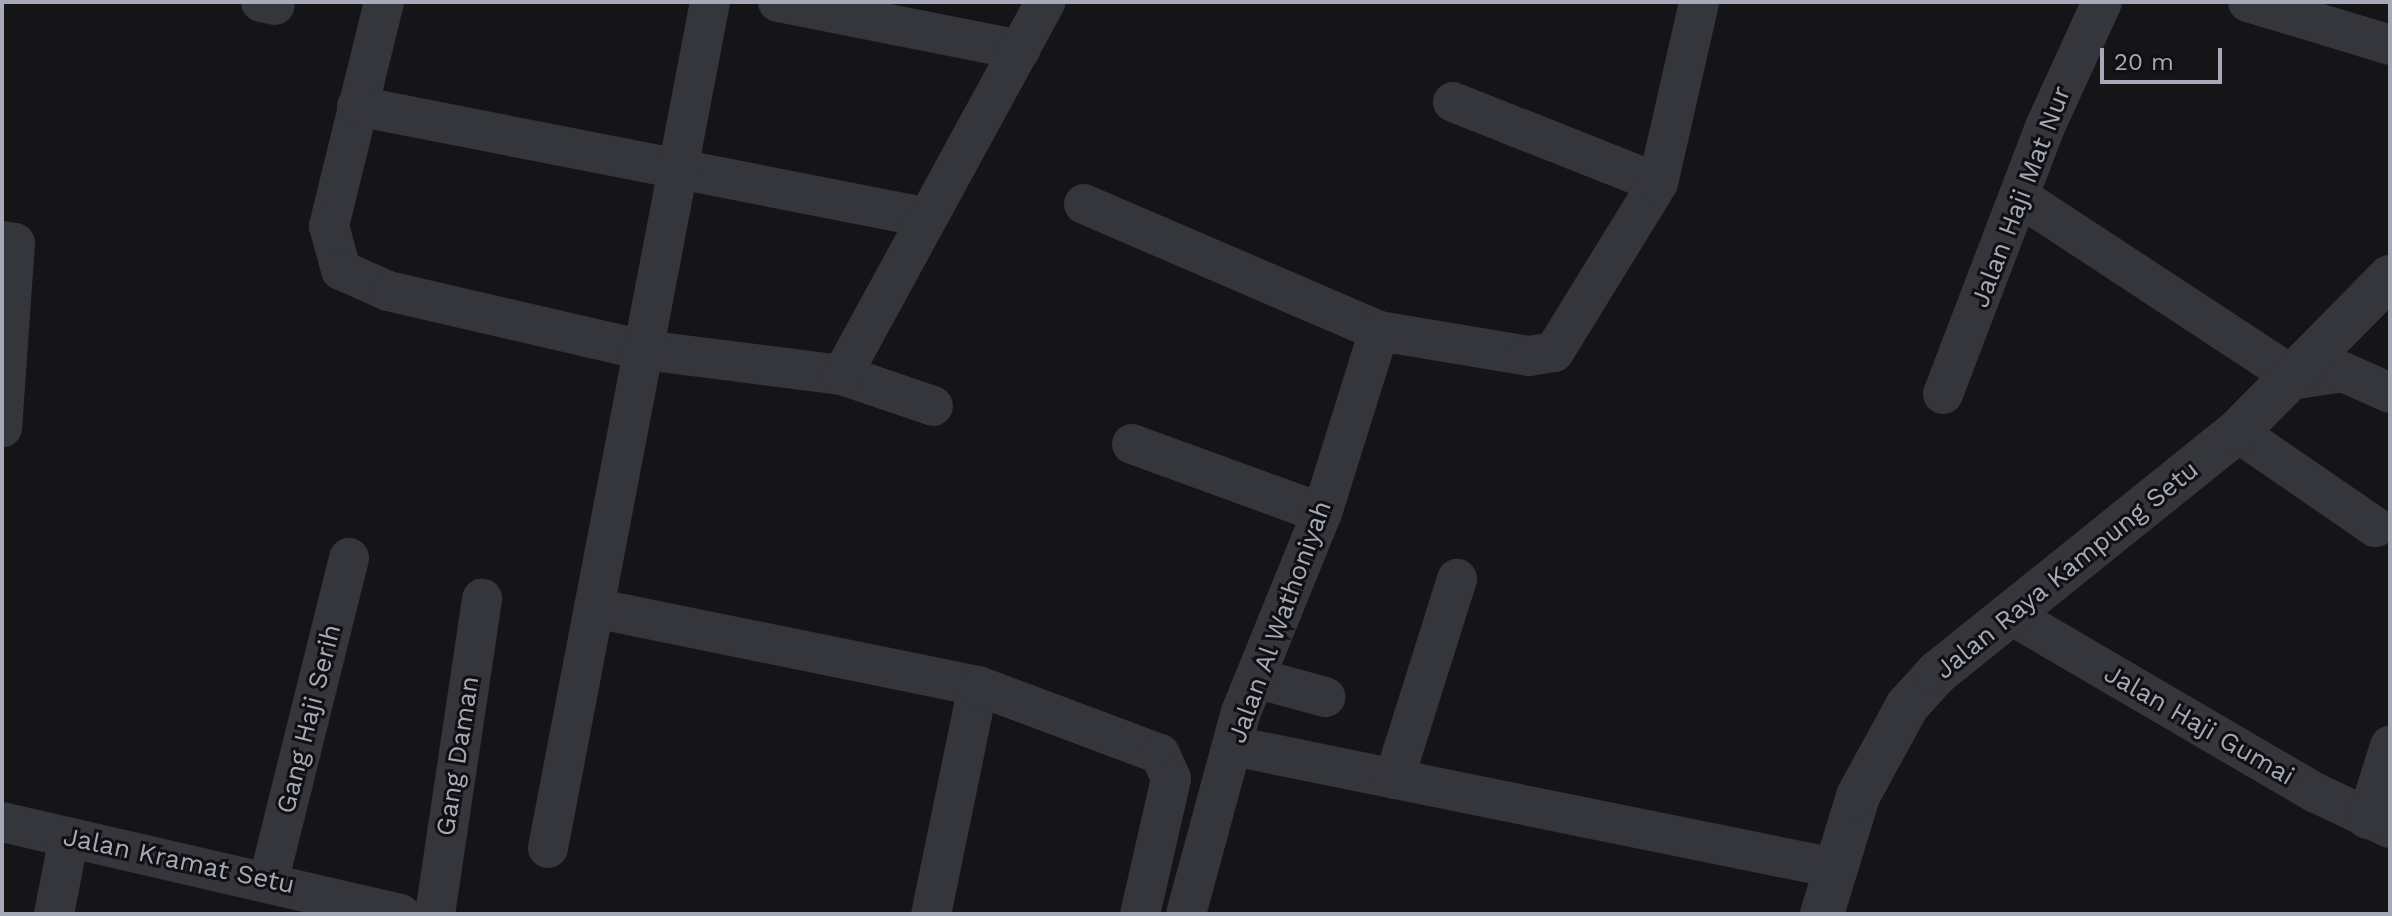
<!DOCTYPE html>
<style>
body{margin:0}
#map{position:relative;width:2392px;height:916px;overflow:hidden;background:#151517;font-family:"Work Sans",sans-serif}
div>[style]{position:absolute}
.minor>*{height:40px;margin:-20px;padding:0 20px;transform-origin:20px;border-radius:20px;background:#35363c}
.tertiary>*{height:44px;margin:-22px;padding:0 22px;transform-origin:22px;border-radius:22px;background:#35363c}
span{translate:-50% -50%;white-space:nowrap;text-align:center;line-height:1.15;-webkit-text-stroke:6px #101012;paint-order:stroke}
.street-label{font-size:26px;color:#a6a9b8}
.frame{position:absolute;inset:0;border:4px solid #a6a9b8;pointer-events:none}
.scale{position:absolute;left:2100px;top:48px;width:122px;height:36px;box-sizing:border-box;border:4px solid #a6a9b8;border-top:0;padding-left:10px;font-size:24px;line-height:28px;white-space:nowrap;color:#a6a9b8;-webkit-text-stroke:6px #101012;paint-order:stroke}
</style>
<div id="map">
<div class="minor">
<i style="left:261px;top:2px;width:14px;rotate:12deg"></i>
<i style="left:384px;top:2px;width:231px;rotate:103.8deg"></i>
<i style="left:329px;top:226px;width:46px;rotate:74.7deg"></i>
<i style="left:341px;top:270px;width:51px;rotate:24.1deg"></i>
<i style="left:388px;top:291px;width:263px;rotate:13deg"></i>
<i style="left:644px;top:350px;width:200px;rotate:7.2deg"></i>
<i style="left:842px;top:375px;width:96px;rotate:18.8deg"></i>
<i style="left:778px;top:2px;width:247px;rotate:11.2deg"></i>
<i style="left:2248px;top:2px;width:148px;rotate:16.8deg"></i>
<i style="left:1453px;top:102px;width:220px;rotate:21.6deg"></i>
<i style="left:357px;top:106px;width:578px;rotate:11.08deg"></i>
<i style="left:2020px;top:197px;width:331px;rotate:33.3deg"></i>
<i style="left:2297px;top:379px;width:47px;rotate:-8.7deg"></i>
<i style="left:2343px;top:372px;width:51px;rotate:24.1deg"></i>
<i style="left:1084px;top:204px;width:321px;rotate:23.3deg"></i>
<i style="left:1379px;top:331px;width:152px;rotate:9.5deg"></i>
<i style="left:1529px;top:356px;width:25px;rotate:-9deg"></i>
<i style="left:1554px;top:352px;width:198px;rotate:-58.4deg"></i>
<i style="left:1658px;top:183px;width:186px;rotate:-77.2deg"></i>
<i style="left:2px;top:241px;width:13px;rotate:9deg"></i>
<i style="left:15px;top:243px;width:185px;rotate:94deg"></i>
<i style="left:842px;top:375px;width:425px;rotate:-61.4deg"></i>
<i style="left:1943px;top:394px;width:286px;rotate:-69.1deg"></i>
<i style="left:2045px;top:127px;width:137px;rotate:-65.5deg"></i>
<i style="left:2237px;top:432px;width:168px;rotate:34.5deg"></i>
<i style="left:1132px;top:444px;width:202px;rotate:20deg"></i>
<i style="left:594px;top:608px;width:392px;rotate:11.5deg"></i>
<i style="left:978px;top:686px;width:233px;rotate:101.6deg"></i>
<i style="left:2011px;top:615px;width:353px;rotate:30.3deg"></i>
<i style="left:2316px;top:793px;width:82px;rotate:25.3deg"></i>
<i style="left:1255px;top:678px;width:73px;rotate:15.2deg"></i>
<i style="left:978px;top:686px;width:194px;rotate:20.5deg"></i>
<i style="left:1160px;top:754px;width:27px;rotate:66deg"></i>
<i style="left:1171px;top:779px;width:139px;rotate:102.9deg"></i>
<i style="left:1233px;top:746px;width:613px;rotate:11.47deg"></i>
<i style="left:1394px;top:779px;width:210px;rotate:-72.5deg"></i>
<i style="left:2367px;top:819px;width:77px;rotate:-72.5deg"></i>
<i style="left:2px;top:822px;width:409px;rotate:13deg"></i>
<i style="left:548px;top:848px;width:861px;rotate:-79.16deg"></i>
<i style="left:269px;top:879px;width:331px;rotate:-76deg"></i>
<i style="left:54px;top:914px;width:78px;rotate:-79deg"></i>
<i style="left:435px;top:914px;width:319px;rotate:-81.5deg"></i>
<i style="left:1186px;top:914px;width:209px;rotate:-74.8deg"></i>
<i style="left:1241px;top:712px;width:215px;rotate:-67.9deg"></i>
<i style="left:1322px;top:513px;width:191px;rotate:-72.6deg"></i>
</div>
<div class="tertiary">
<i style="left:1822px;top:914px;width:123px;rotate:-73deg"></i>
<i style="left:1858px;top:796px;width:102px;rotate:-61.4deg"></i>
<i style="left:1907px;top:706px;width:45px;rotate:-47.7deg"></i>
<i style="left:1937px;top:673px;width:385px;rotate:-38.8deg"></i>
<i style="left:2237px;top:432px;width:218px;rotate:-45.4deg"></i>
</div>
<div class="street-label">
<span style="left:2021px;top:197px;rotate:-69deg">Jalan Haji Mat Nur</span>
<span style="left:2067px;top:570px;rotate:-39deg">Jalan Raya Kampung Setu</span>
<span style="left:1280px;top:622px;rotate:-70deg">Jalan Al Wathoniyah</span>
<span style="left:309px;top:719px;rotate:-76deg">Gang Haji Serih</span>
<span style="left:2199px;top:725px;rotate:30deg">Jalan Haji Gumai</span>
<span style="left:458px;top:756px;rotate:-81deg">Gang Daman</span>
<span style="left:179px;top:861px;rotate:12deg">Jalan Kramat Setu</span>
</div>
<div class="frame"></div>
<div class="scale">20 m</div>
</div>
